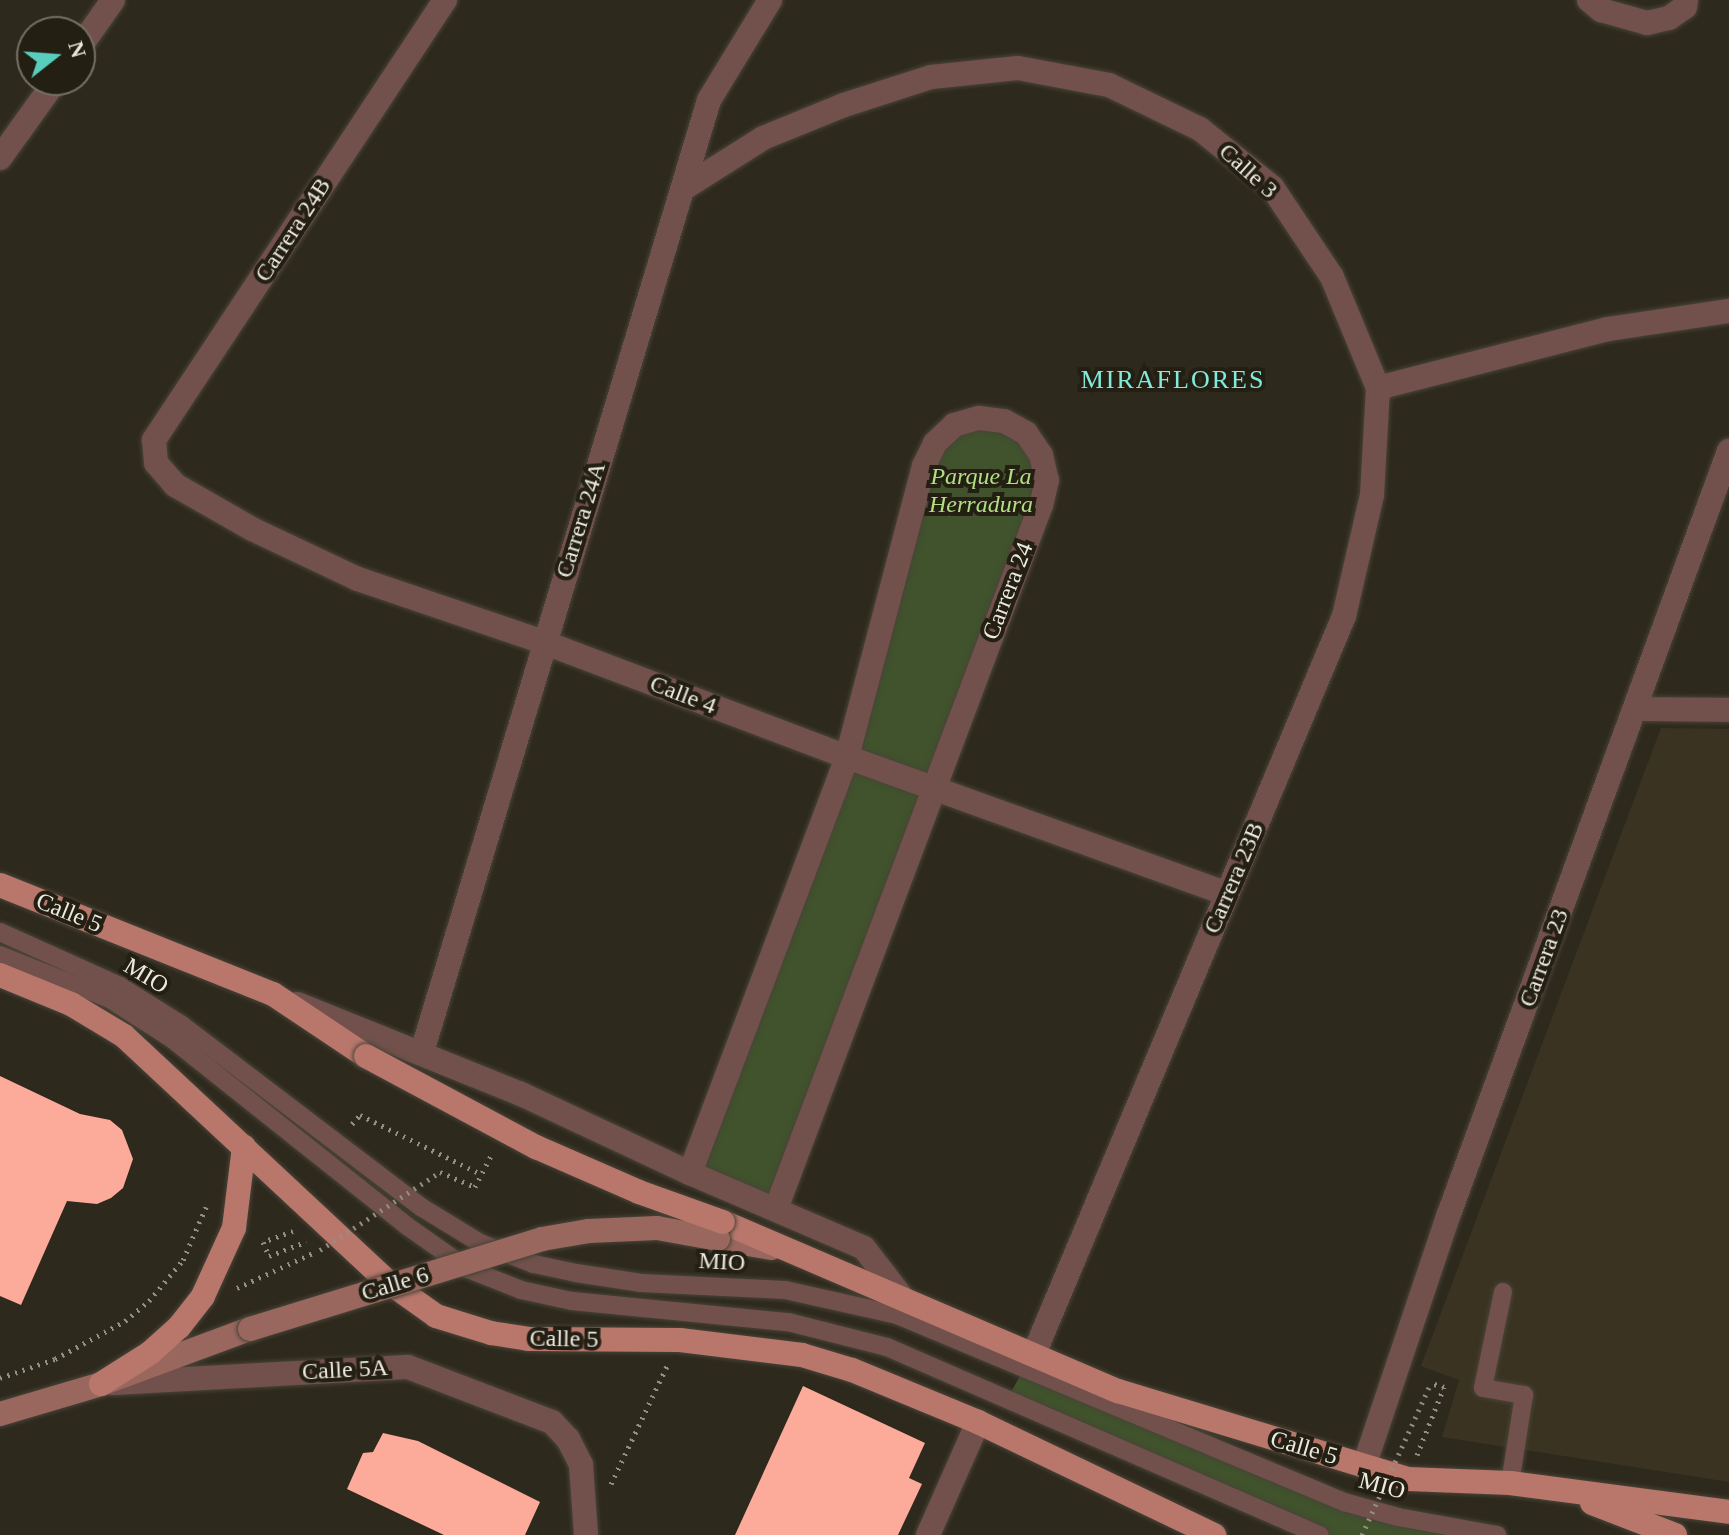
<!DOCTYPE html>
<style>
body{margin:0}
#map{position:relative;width:1729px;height:1535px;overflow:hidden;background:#2e291d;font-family:Georgia,serif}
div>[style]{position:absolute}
.built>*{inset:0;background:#3a3321}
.green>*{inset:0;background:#40532c}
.building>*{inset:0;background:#fcaa9a}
.path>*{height:5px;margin-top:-2.5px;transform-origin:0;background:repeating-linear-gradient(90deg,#938f85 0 2px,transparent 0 8px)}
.roads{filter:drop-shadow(0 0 2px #494438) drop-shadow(0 0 2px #494438)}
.service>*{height:18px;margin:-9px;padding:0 9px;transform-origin:9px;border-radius:9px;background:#72514c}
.minor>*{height:24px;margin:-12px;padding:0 12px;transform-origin:12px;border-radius:12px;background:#72514c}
.secondary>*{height:24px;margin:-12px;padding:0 12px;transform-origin:12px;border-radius:12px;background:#9a675e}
.primary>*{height:24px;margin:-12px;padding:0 12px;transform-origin:12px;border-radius:12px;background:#b9776c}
.path-bridge>*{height:5px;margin-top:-2.5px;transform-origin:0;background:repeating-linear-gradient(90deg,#938f85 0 2px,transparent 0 8px)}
.bridges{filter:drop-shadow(0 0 2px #494438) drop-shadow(0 0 2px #494438)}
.secondary-bridge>*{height:24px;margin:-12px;padding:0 12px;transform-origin:12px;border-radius:12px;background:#9a675e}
.primary-bridge>*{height:24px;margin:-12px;padding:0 12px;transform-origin:12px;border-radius:12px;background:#b9776c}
span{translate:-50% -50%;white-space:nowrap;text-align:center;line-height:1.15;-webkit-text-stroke:8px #241f13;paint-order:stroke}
.street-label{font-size:24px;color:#ece9e1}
.park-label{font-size:24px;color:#b2df82;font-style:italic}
.neighbourhood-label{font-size:26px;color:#82eadc;letter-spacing:2px}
.north{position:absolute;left:16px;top:16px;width:80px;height:80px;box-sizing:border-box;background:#241f13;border:2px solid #747065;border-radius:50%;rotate:73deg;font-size:22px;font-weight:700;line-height:32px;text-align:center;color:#ece9e1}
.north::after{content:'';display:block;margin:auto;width:28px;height:36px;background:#59cebf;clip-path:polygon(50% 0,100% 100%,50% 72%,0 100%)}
</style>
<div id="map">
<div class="built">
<i style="clip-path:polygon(1661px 728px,1729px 729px,1729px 1482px,1442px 1437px,1459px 1380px,1421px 1366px)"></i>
</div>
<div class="green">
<i style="clip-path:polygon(1004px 421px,1047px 480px,776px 1209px,690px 1173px,847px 757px,935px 443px)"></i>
<i style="clip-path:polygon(1025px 1367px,1344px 1502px,1497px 1535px,1320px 1535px,1006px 1401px)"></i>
</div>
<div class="building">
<i style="clip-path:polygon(0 1076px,80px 1114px,110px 1120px,122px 1130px,133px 1159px,123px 1188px,111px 1198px,97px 1204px,67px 1201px,21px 1305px,0 1296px)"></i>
<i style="clip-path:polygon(803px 1386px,925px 1443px,909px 1478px,922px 1484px,898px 1535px,735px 1535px)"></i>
<i style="clip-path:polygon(383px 1433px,418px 1441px,540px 1502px,525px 1535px,444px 1535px,347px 1489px,363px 1453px,373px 1452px)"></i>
</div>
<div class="path">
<i style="left:352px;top:1124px;width:12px;rotate:-48deg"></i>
<i style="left:360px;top:1115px;width:135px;rotate:26deg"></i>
<i style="left:440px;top:1172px;width:38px;rotate:23deg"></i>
<i style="left:475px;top:1187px;width:38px;rotate:-63deg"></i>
<i style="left:293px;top:1231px;width:32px;rotate:160deg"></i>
<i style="left:263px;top:1242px;width:15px;rotate:67deg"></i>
<i style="left:269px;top:1256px;width:40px;rotate:-21deg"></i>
<i style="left:237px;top:1288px;width:86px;rotate:-24.8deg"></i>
<i style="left:0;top:1378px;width:58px;rotate:-19.1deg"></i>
<i style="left:55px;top:1359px;width:80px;rotate:-28.5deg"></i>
<i style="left:125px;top:1321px;width:31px;rotate:-40deg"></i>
<i style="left:149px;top:1301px;width:53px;rotate:-50.3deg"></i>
<i style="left:183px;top:1260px;width:58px;rotate:-66.5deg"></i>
<i style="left:1417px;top:1455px;width:73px;rotate:-68.3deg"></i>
<i style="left:1444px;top:1387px;width:14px;rotate:-163deg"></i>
<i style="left:611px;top:1484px;width:131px;rotate:-64.6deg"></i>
</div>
<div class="roads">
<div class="service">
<i style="left:0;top:932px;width:132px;rotate:24.2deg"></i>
<i style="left:120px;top:986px;width:73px;rotate:32.2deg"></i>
<i style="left:182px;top:1025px;width:300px;rotate:37.3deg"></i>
<i style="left:421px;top:1207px;width:69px;rotate:31.4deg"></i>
<i style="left:480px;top:1243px;width:58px;rotate:21.3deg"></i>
<i style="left:534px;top:1264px;width:43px;rotate:12.1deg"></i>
<i style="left:576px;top:1273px;width:66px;rotate:8.7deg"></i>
<i style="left:641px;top:1283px;width:144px;rotate:2.8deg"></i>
<i style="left:785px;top:1290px;width:115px;rotate:12.6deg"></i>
<i style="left:897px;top:1315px;width:485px;rotate:22.7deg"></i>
<i style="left:1344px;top:1502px;width:56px;rotate:15.5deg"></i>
<i style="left:1398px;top:1517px;width:101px;rotate:10.3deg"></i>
<i style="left:0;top:955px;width:118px;rotate:21.8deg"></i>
<i style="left:110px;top:999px;width:74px;rotate:32.8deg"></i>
<i style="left:172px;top:1039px;width:300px;rotate:38.5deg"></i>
<i style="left:407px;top:1226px;width:75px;rotate:35.2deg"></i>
<i style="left:468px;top:1269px;width:57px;rotate:21.6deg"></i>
<i style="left:521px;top:1290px;width:52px;rotate:12.2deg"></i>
<i style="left:572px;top:1301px;width:217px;rotate:5.6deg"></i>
<i style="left:788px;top:1322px;width:102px;rotate:14.2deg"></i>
<i style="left:887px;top:1347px;width:472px;rotate:23.5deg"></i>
<i style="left:1503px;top:1292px;width:98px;rotate:101.8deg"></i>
<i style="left:1483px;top:1388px;width:42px;rotate:9.7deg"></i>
<i style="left:1524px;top:1395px;width:89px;rotate:99deg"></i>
</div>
<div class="minor">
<i style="left:445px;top:0;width:528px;rotate:123.48deg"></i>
<i style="left:154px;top:440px;width:23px;rotate:85deg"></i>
<i style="left:156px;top:463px;width:29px;rotate:49deg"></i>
<i style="left:175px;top:485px;width:89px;rotate:29.7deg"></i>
<i style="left:252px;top:529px;width:117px;rotate:25.3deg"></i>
<i style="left:358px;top:579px;width:195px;rotate:18.8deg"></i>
<i style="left:543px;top:642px;width:325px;rotate:20.7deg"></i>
<i style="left:847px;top:757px;width:404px;rotate:19.8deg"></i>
<i style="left:1589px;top:0;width:16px;rotate:40deg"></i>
<i style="left:1601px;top:10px;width:48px;rotate:15.8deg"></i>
<i style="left:1647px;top:23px;width:23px;rotate:-13deg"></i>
<i style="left:1669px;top:18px;width:19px;rotate:-35deg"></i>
<i style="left:1685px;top:7px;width:7px;rotate:-82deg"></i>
<i style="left:80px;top:47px;width:57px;rotate:-54.9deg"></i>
<i style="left:0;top:158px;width:96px;rotate:-54.3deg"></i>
<i style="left:684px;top:188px;width:93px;rotate:-32.3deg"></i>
<i style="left:763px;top:138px;width:87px;rotate:-22.2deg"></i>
<i style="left:844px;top:105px;width:91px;rotate:-17.8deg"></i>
<i style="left:931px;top:77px;width:87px;rotate:-5.9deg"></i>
<i style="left:1018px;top:68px;width:93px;rotate:10.6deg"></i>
<i style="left:1109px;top:85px;width:101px;rotate:25.8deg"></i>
<i style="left:1200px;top:129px;width:92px;rotate:38.9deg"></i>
<i style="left:1272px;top:187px;width:108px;rotate:56.3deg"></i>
<i style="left:1332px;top:277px;width:120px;rotate:67.5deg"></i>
<i style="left:1378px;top:388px;width:107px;rotate:93.2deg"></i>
<i style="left:1372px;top:495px;width:124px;rotate:103deg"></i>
<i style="left:1344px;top:616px;width:800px;rotate:112.79deg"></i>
<i style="left:1378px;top:388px;width:237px;rotate:-14.4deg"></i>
<i style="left:1608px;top:329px;width:122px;rotate:-8.5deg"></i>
<i style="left:1636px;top:709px;width:93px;rotate:0.6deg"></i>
<i style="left:297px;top:1004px;width:241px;rotate:21.9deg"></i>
<i style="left:521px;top:1094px;width:187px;rotate:25.1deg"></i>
<i style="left:690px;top:1173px;width:189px;rotate:23.3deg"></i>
<i style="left:864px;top:1248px;width:61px;rotate:52.4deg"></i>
<i style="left:422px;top:1052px;width:994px;rotate:-73.22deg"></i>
<i style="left:709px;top:100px;width:117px;rotate:-58.6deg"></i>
<i style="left:690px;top:1173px;width:445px;rotate:-69.3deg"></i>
<i style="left:847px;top:757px;width:301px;rotate:-75.2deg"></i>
<i style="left:924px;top:466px;width:25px;rotate:-64deg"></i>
<i style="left:935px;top:443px;width:26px;rotate:-43deg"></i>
<i style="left:954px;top:425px;width:26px;rotate:-16deg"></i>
<i style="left:979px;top:418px;width:25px;rotate:7deg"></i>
<i style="left:1004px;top:421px;width:25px;rotate:29deg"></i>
<i style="left:1026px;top:433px;width:27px;rotate:56deg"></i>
<i style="left:1041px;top:455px;width:26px;rotate:77deg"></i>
<i style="left:1047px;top:480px;width:26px;rotate:103deg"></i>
<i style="left:1041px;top:505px;width:752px;rotate:110.63deg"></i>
<i style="left:112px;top:1383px;width:296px;rotate:-3.1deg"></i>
<i style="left:408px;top:1367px;width:154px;rotate:20.9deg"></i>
<i style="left:552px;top:1422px;width:23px;rotate:47deg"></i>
<i style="left:568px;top:1439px;width:29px;rotate:63deg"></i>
<i style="left:581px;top:1465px;width:70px;rotate:85.9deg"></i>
<i style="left:1364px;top:1466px;width:266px;rotate:-71.4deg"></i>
<i style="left:1449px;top:1214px;width:813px;rotate:-69.85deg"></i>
<i style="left:928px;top:1535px;width:124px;rotate:-66.1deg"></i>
</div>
<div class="secondary">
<i style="left:718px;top:1239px;width:54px;rotate:9.6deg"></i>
<i style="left:0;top:1414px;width:105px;rotate:-16.5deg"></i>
<i style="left:101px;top:1384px;width:159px;rotate:-20.3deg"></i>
</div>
<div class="primary">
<i style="left:0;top:885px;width:294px;rotate:21.8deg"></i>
<i style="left:273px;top:994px;width:112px;rotate:33.7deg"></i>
<i style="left:0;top:975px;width:77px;rotate:22.2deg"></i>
<i style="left:71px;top:1004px;width:62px;rotate:31.1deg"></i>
<i style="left:124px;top:1036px;width:359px;rotate:43deg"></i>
<i style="left:387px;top:1281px;width:60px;rotate:35.5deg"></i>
<i style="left:436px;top:1316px;width:58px;rotate:17.2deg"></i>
<i style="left:491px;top:1333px;width:38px;rotate:9deg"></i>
<i style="left:529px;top:1339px;width:151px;rotate:0.4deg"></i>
<i style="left:680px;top:1340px;width:123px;rotate:7deg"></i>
<i style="left:802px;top:1355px;width:52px;rotate:16.7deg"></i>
<i style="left:852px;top:1370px;width:136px;rotate:22.4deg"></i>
<i style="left:978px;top:1422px;width:262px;rotate:25.6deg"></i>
<i style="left:723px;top:1222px;width:430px;rotate:23.2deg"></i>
<i style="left:1118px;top:1391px;width:303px;rotate:16.9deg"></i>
<i style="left:1408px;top:1479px;width:102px;rotate:2.2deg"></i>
<i style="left:1510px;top:1483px;width:221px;rotate:7.5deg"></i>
<i style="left:101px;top:1384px;width:58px;rotate:-32.3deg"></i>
<i style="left:150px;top:1353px;width:39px;rotate:-42deg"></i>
<i style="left:179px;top:1327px;width:39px;rotate:-52deg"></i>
<i style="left:203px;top:1296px;width:75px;rotate:-65.5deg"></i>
<i style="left:234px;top:1228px;width:82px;rotate:-83deg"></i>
<i style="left:1592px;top:1503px;width:89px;rotate:21.1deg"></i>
</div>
</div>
<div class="path-bridge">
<i style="left:320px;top:1250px;width:143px;rotate:-33deg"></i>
<i style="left:1362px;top:1535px;width:167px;rotate:-65.6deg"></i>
</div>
<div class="bridges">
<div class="secondary-bridge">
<i style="left:250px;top:1329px;width:306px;rotate:-17.1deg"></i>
<i style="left:542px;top:1239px;width:48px;rotate:-9.7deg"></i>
<i style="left:589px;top:1231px;width:68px;rotate:-2.5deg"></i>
<i style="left:657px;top:1228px;width:62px;rotate:10.2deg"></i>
</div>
<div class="primary-bridge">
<i style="left:366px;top:1056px;width:193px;rotate:28.2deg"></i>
<i style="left:536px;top:1147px;width:112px;rotate:23.6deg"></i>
<i style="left:639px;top:1192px;width:89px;rotate:19.7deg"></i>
</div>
</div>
<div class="street-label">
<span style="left:1248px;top:171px;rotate:42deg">Calle 3</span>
<span style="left:293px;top:230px;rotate:-57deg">Carrera 24B</span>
<span style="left:581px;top:520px;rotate:-73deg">Carrera 24A</span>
<span style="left:1008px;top:591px;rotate:-69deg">Carrera 24</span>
<span style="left:683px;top:695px;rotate:21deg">Calle 4</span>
<span style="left:1234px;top:878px;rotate:-67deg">Carrera 23B</span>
<span style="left:69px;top:913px;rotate:22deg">Calle 5</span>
<span style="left:1544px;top:958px;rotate:-70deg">Carrera 23</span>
<span style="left:146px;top:976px;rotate:31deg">MIO</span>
<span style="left:722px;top:1262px;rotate:3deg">MIO</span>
<span style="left:395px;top:1284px;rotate:-17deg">Calle 6</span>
<span style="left:564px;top:1339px;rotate:1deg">Calle 5</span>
<span style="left:345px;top:1370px;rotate:-3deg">Calle 5A</span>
<span style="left:1304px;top:1448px;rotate:16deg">Calle 5</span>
<span style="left:1382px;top:1486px;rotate:15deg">MIO</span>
</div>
<div class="park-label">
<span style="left:981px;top:491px">Parque La<br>Herradura</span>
</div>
<div class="neighbourhood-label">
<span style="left:1173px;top:380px">MIRAFLORES</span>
</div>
<div class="north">N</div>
</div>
